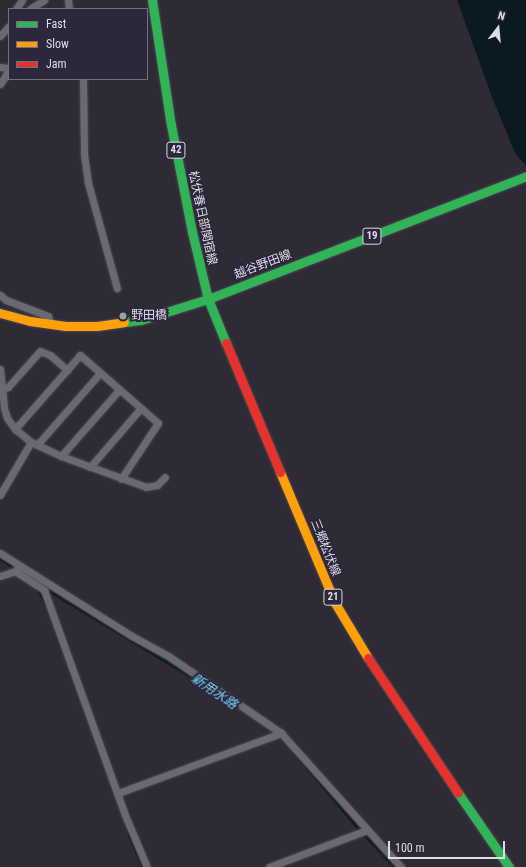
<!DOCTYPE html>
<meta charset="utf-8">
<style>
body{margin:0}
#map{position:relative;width:526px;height:867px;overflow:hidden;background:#2e2b36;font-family:"Roboto Condensed","Noto Sans JP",sans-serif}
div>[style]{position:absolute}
.water>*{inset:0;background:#091b21}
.stream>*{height:2.5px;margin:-1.25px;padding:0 1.25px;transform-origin:1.25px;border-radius:1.25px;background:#091b21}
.roads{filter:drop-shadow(0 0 1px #4b4952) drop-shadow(0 0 1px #4b4952)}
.street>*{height:7px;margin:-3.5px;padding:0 3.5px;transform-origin:3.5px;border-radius:3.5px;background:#6a6872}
.fast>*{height:9px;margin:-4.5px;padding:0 4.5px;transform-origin:4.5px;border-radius:4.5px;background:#30b455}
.slow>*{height:9px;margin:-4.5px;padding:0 4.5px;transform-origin:4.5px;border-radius:4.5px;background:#ff9f0a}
.jam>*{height:9px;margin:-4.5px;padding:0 4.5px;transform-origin:4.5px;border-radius:4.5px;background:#e5322d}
.dots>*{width:11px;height:11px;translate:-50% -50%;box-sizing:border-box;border:2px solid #2c273a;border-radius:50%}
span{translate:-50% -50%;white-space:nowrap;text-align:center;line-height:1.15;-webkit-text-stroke:4px #2c273a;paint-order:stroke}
.shield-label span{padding:1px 3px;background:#2c273a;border:1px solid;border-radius:3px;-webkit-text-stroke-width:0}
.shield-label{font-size:11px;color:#dfdce9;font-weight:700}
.street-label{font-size:12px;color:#dfdce9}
.poi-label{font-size:12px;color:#dfdce9}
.left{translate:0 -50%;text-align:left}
.water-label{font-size:13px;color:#73d6f5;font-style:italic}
.legend{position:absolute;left:8px;top:8px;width:140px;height:72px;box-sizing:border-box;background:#2c273a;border:1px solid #746f80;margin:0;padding:5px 7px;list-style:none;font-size:12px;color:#dfdce9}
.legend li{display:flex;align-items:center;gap:8px;height:20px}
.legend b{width:20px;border:1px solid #746f80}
.north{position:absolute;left:478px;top:8px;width:40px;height:40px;-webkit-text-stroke:3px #2c273a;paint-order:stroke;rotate:16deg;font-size:11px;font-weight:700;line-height:16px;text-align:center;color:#dfdce9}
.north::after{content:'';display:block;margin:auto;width:14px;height:18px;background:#dfdce9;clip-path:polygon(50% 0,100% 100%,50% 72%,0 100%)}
.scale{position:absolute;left:388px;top:841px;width:117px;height:18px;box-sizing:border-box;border:2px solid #dfdce9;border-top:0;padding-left:5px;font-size:12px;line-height:14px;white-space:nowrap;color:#dfdce9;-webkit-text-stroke:3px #2c273a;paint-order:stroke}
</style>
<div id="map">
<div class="water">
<i style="clip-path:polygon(457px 0,526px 0,526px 166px,515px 153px,492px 97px)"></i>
</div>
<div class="stream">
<i style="left:0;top:558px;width:19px;rotate:35deg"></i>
<i style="left:45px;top:588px;width:181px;rotate:31.2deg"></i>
<i style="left:38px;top:589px;width:17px;rotate:62deg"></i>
<i style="left:295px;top:753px;width:99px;rotate:49.9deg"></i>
<i style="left:359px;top:829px;width:52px;rotate:46.5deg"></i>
<i style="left:129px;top:834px;width:36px;rotate:67deg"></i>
</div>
<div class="roads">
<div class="street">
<i style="left:68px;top:0;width:9px;rotate:84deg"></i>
<i style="left:16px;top:9px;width:11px;rotate:-56deg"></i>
<i style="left:30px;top:9px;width:17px;rotate:-33deg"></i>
<i style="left:0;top:36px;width:13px;rotate:-48deg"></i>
<i style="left:0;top:67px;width:9px;rotate:6deg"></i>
<i style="left:83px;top:79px;width:75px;rotate:89.2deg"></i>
<i style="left:84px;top:154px;width:29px;rotate:82deg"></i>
<i style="left:88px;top:183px;width:109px;rotate:74.6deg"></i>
<i style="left:0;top:84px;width:17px;rotate:-57deg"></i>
<i style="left:0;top:295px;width:8px;rotate:40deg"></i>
<i style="left:6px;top:300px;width:45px;rotate:20.9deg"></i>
<i style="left:48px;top:316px;width:9px;rotate:72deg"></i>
<i style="left:0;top:369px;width:39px;rotate:84deg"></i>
<i style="left:4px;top:408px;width:10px;rotate:73deg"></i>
<i style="left:7px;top:418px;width:14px;rotate:54deg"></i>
<i style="left:15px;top:429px;width:21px;rotate:39deg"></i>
<i style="left:31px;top:442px;width:33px;rotate:25deg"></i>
<i style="left:61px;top:456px;width:90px;rotate:20deg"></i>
<i style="left:146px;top:487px;width:11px;rotate:-10deg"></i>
<i style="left:157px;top:485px;width:11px;rotate:-45deg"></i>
<i style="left:2px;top:389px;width:6px;rotate:-18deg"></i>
<i style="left:8px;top:387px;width:48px;rotate:-48.4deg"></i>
<i style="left:40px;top:351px;width:11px;rotate:22deg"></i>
<i style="left:50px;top:355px;width:23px;rotate:41deg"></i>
<i style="left:15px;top:429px;width:98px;rotate:-48.7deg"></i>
<i style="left:80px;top:355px;width:103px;rotate:41.1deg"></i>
<i style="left:158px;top:423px;width:67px;rotate:123.5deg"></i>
<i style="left:37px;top:445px;width:96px;rotate:-48.8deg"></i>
<i style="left:61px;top:456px;width:88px;rotate:-48.7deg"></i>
<i style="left:90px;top:467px;width:78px;rotate:-49.2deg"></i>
<i style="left:0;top:495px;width:61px;rotate:-59.7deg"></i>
<i style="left:0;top:553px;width:156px;rotate:32.2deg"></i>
<i style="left:132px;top:636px;width:43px;rotate:28.9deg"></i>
<i style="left:170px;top:657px;width:135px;rotate:34.4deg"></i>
<i style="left:281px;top:733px;width:180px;rotate:48.2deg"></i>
<i style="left:15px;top:571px;width:35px;rotate:33deg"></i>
<i style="left:44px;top:590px;width:239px;rotate:70.2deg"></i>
<i style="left:125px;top:815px;width:56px;rotate:67.1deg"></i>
<i style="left:0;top:576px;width:16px;rotate:-18deg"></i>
<i style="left:15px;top:571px;width:6px;rotate:-45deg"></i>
<i style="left:118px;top:793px;width:174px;rotate:-20.2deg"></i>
<i style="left:269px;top:867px;width:105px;rotate:-20.7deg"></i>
</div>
<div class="fast">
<i style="left:152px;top:0;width:126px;rotate:81.4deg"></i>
<i style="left:171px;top:125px;width:109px;rotate:78.9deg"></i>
<i style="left:192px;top:232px;width:69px;rotate:76.6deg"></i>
<i style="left:208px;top:299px;width:48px;rotate:67.8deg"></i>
<i style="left:124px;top:322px;width:17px;rotate:-7deg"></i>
<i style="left:141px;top:320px;width:70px;rotate:-17.4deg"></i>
<i style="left:208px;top:299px;width:341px;rotate:-21.1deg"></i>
<i style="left:458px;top:793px;width:90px;rotate:55.4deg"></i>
</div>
<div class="slow">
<i style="left:0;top:313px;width:31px;rotate:15deg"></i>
<i style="left:30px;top:321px;width:36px;rotate:8deg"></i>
<i style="left:66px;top:326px;width:31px"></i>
<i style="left:97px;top:326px;width:27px;rotate:-8deg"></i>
<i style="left:280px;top:472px;width:142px;rotate:67.2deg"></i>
<i style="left:335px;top:603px;width:64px;rotate:59deg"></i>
</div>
<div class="jam">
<i style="left:226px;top:343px;width:140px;rotate:67.3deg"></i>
<i style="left:368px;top:658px;width:162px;rotate:56.3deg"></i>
</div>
</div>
<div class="dots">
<i style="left:123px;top:316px;background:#a19eaa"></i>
</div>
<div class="shield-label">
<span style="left:176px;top:150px">42</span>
<span style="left:372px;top:236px">19</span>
<span style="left:333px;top:597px">21</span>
</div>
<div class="street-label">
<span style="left:202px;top:218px;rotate:78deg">松伏春日部関宿線</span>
<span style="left:263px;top:265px;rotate:-21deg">越谷野田線</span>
<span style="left:325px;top:548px;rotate:68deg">三郷松伏線</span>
</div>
<div class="poi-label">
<span class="left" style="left:131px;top:316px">野田橋</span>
</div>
<div class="water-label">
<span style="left:214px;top:692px;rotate:34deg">新用水路</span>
</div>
<ul class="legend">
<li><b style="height:5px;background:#30b455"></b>Fast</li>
<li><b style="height:5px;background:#ff9f0a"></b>Slow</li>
<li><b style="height:5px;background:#e5322d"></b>Jam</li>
</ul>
<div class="north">N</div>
<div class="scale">100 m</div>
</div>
